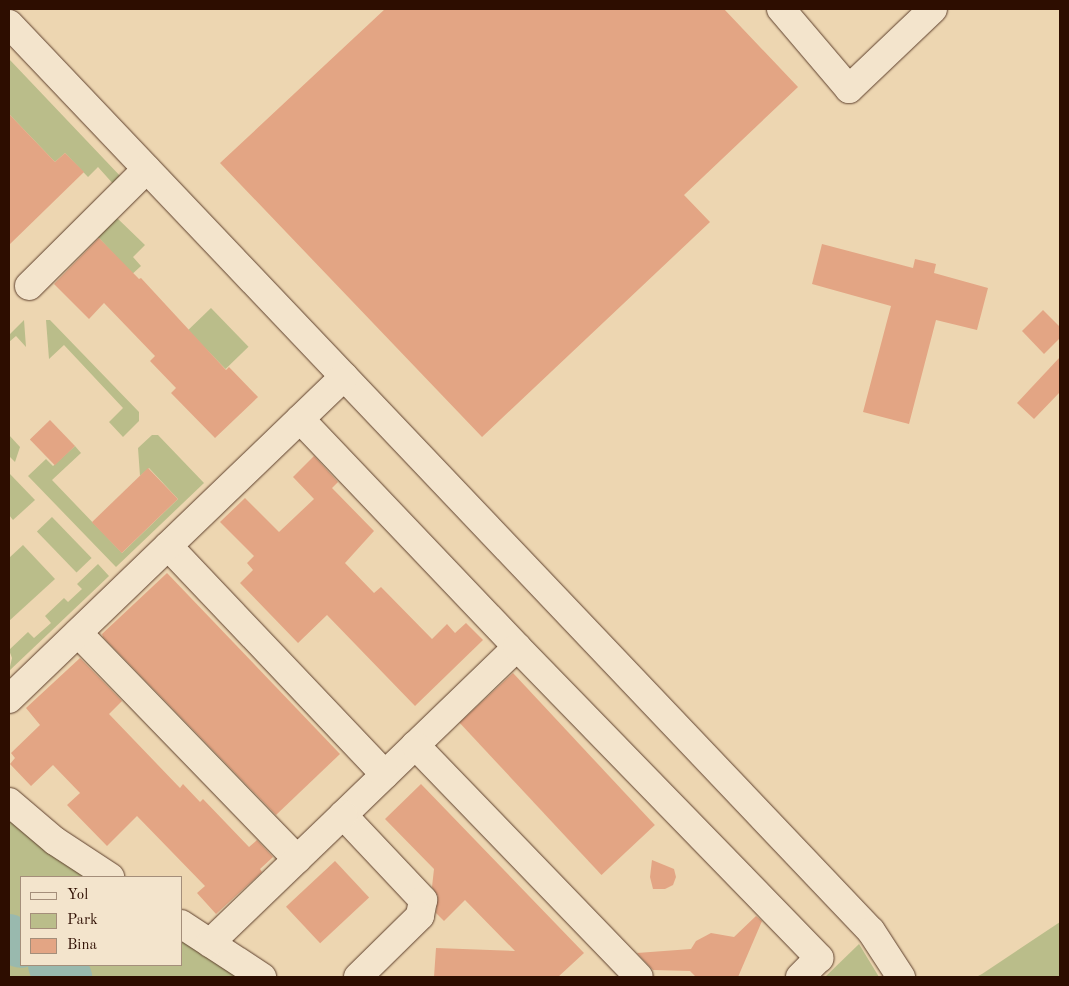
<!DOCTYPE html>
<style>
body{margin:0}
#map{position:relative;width:1069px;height:986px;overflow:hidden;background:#edd6b1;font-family:"Old Standard TT",serif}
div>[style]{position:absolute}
.green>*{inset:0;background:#babd8a;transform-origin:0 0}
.river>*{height:46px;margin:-23px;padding:0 23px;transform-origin:23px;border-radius:23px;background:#99b9ae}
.building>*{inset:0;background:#e3a584;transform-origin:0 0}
.roads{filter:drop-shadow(0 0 1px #5d3f2c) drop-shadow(0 0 1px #5d3f2c)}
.minor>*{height:28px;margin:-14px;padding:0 14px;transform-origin:14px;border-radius:14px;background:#f3e4cc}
span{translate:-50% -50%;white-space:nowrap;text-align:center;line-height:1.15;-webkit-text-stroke:4.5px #f3e4cc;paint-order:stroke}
.frame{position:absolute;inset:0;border:10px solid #2d0d00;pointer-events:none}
.legend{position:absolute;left:20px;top:876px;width:162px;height:90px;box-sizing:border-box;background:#f3e4cc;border:1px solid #a48e7a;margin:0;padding:6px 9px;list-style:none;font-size:15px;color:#2d0d00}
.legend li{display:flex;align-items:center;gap:10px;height:25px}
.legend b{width:25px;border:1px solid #a48e7a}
</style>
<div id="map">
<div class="green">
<i style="clip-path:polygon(9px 59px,123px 179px,115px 186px,98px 167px,88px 177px,65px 153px,55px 162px,9px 114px)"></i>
<i style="clip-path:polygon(116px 217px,145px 245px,133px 257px,141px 266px,129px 277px,114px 254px,97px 236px)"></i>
<i style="left:211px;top:308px;width:54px;height:32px;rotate:46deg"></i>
<i style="clip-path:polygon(24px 320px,26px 347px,16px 336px,9px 342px,9px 335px)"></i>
<i style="clip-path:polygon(46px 320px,50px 320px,139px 412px,139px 421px,123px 437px,109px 422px,123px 408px,64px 345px,49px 359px)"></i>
<i style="clip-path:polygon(9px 435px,20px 447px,15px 462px,9px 456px)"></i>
<i style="clip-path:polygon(152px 435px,158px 435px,204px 483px,116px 567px,28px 476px,46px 459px,53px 466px,75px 446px,81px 453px,52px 480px,122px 553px,178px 499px,149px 468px,140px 476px,138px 448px)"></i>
<i style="clip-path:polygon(9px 473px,35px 500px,13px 520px,9px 515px)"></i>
<i style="left:52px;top:517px;width:57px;height:21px;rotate:46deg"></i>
<i style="clip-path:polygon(23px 545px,55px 579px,9px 621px,9px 558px)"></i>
<i style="clip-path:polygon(98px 564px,109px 576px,9px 671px,12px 658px,9px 650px,28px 632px,34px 638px,51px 623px,45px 616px,64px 598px,68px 602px,82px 589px,77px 584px)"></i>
<i style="clip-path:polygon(9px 813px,92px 877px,21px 877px,21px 943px,9px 934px)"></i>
<i style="clip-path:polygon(1060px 922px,1060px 977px,976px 977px,982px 974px)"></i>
<i style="clip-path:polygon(181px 936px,244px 977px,72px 977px,53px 965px,181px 965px)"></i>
<i style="clip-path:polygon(9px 937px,21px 945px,21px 965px,51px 965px,69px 977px,9px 977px)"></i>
<i style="clip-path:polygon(859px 944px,879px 977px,825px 977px)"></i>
</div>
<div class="river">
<i style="left:9px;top:937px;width:14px;rotate:34deg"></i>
<i style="left:51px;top:965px;width:22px;rotate:34deg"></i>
</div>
<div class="building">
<i style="clip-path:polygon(385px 9px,724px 9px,798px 87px,684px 195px,710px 222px,482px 437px,220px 163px)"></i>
<i style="clip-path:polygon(9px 114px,55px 162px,65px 153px,84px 172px,9px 245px)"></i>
<i style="clip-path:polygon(99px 238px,139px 279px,141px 278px,226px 370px,229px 367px,258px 397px,215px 438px,171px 393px,176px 388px,150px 361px,155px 356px,104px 303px,89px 319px,54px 284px)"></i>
<i style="clip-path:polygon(822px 244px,913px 268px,915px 259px,936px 264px,934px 273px,988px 288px,977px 330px,936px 320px,909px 424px,863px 412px,891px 306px,812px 284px)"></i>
<i style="clip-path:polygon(1043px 310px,1060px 327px,1060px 338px,1044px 354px,1022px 331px)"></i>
<i style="clip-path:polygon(1060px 357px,1060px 392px,1034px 419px,1017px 403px)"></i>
<i style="left:50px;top:420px;width:36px;height:28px;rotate:46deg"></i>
<i style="clip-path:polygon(314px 456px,338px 482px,332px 488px,374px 531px,345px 563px,374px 593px,381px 587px,432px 639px,447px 624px,455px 633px,466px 623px,483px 640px,415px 706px,327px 615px,298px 643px,240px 583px,253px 570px,247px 563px,254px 556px,220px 522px,245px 498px,279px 532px,314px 499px,293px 477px)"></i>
<i style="left:148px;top:468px;width:43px;height:78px;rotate:46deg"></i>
<i style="clip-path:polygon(167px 573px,340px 754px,276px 815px,103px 637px,102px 634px)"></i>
<i style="clip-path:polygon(80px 658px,122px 701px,109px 714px,180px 788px,183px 784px,200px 802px,203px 799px,249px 847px,257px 840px,273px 857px,260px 869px,262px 872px,216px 914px,197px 893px,205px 886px,137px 816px,107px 846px,67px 805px,80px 793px,53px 765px,31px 786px,10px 764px,15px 758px,11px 753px,40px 725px,26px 708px)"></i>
<i style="left:513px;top:673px;width:208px;height:73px;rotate:47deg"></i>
<i style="clip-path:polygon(421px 784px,584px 953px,558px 977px,434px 977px,436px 948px,515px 951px,465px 900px,444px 921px,436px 913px,438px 896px,432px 887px,434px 869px,385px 819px)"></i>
<i style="clip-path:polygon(652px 860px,674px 869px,676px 877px,673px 885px,665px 889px,653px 889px,650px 877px)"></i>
<i style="left:335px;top:861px;width:50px;height:67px;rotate:47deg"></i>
<i style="clip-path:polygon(756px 916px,762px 921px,738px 977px,696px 977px,690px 971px,653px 970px,637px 953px,691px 949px,696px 941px,711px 933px,734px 937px)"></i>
</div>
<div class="roads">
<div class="minor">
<i style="left:781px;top:9px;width:105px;rotate:49.6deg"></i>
<i style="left:849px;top:89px;width:116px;rotate:-43.6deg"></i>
<i style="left:9px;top:24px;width:1251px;rotate:46.46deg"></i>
<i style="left:871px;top:931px;width:55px;rotate:56.9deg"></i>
<i style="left:29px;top:286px;width:166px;rotate:-44.8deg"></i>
<i style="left:300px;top:419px;width:315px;rotate:46.4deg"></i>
<i style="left:517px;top:647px;width:242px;rotate:136deg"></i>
<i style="left:343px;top:815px;width:117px;rotate:46.7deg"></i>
<i style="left:423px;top:900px;width:16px;rotate:101deg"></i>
<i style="left:420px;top:916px;width:87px;rotate:135.5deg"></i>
<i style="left:168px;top:546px;width:315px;rotate:46.5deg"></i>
<i style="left:78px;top:633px;width:315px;rotate:45.9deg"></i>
<i style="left:517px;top:647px;width:434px;rotate:45.8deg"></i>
<i style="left:819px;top:958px;width:27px;rotate:135deg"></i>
<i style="left:9px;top:699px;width:465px;rotate:-43.9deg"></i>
<i style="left:415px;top:745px;width:322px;rotate:46deg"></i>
<i style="left:9px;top:802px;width:60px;rotate:40.3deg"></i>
<i style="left:55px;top:841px;width:66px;rotate:33.2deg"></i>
<i style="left:181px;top:924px;width:97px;rotate:33.2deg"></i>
<i style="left:210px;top:943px;width:185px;rotate:-43.9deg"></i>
</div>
</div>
<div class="frame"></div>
<ul class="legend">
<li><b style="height:6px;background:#f3e4cc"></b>Yol</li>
<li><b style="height:14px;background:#babd8a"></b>Park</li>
<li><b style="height:14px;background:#e3a584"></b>Bina</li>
</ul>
</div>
